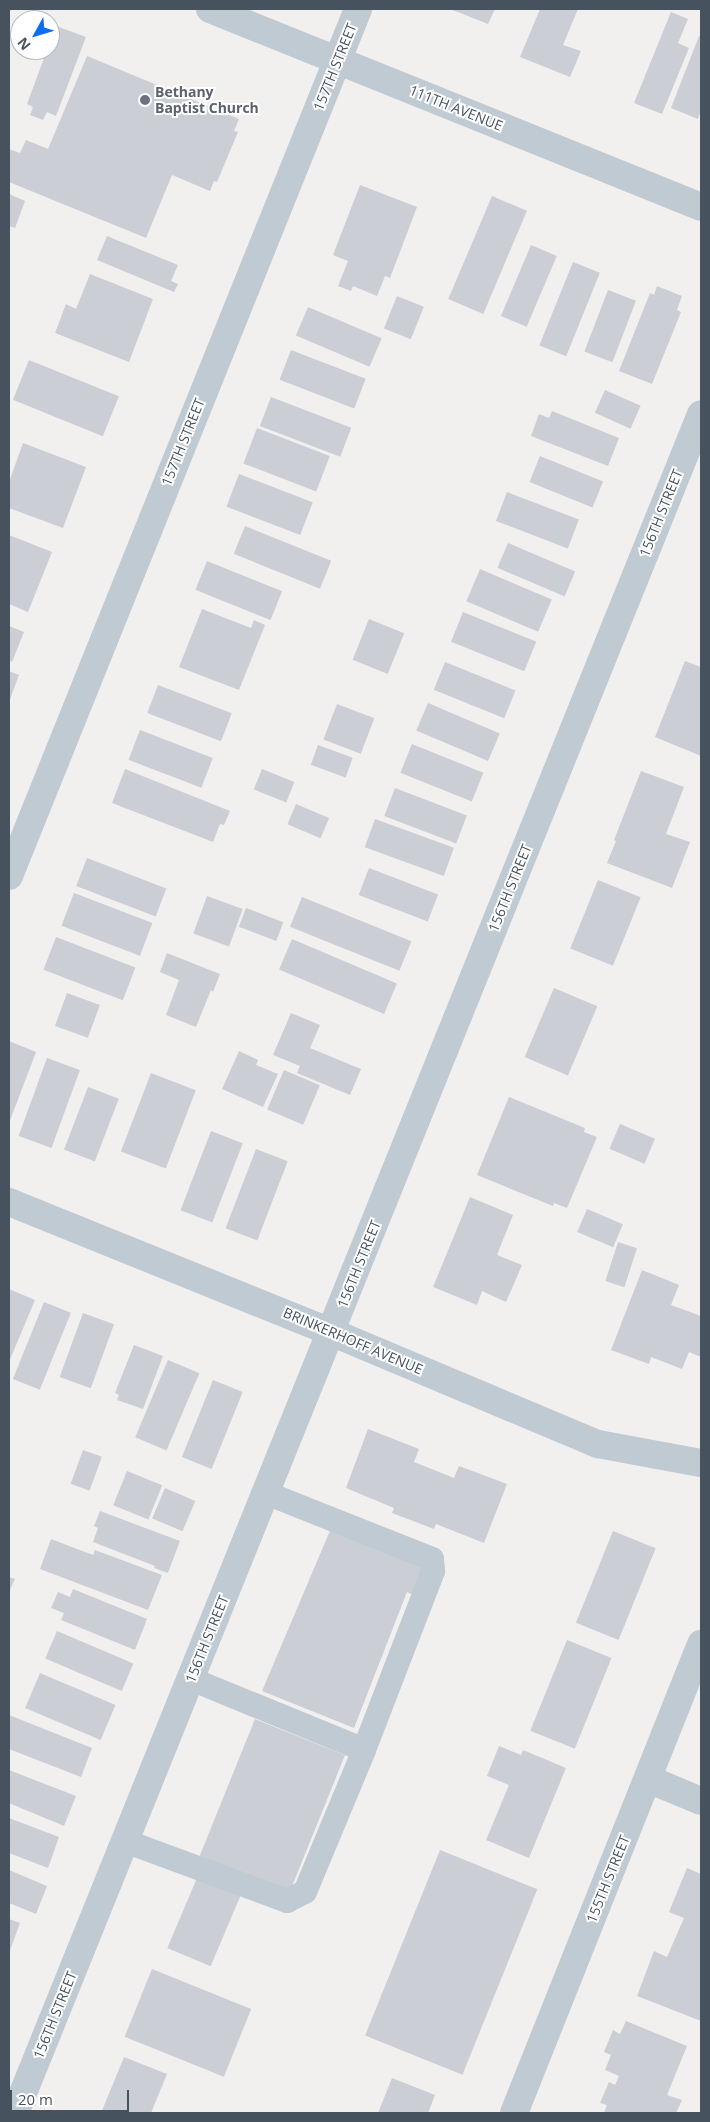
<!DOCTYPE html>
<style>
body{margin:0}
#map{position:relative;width:710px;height:2122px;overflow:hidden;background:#f2efef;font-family:"Open Sans",sans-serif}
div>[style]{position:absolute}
.building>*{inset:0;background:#cbced4;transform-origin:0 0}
.lane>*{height:24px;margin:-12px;padding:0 12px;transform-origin:12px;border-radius:12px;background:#bfcad2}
.street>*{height:28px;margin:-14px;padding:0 14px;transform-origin:14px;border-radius:14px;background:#bfcad2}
.dots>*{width:14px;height:14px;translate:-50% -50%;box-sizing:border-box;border:2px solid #fff;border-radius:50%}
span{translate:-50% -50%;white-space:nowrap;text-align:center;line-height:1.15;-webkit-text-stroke:4px #fff;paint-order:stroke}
.street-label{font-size:14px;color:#46525e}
.worship-label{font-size:14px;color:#5b616d;font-weight:700}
.left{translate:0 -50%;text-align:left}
.frame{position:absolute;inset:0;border:10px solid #46525e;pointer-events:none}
.north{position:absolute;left:10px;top:10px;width:50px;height:50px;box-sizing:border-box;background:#fff;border:1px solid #b5babf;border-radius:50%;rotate:231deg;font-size:14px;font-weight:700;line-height:20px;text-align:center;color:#46525e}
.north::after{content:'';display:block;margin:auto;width:18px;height:22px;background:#0c6fef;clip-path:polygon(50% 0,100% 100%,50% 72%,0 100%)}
.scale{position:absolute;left:10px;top:2090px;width:119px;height:22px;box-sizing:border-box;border:2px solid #46525e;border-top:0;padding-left:6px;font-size:15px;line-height:18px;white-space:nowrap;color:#46525e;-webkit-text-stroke:4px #fff;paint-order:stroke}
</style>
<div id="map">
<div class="building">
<i style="clip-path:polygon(450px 9px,495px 9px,488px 24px)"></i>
<i style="clip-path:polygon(540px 9px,578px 9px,563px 45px,581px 51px,570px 77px,520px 57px)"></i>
<i style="clip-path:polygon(671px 12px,688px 19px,678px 43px,689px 48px,662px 114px,634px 103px)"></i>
<i style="clip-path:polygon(56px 26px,86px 37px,56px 116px,47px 112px,43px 120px,30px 115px,33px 107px,27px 104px,47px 50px,50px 50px,50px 42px)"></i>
<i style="clip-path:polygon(699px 36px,701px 37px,701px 110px,698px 119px,671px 108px)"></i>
<i style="clip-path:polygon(87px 56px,239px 119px,234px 131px,238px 132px,217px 182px,214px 181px,210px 191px,172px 175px,146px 238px,9px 182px,9px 149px,20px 153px,26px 140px,48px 149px)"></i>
<i style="clip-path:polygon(360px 185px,417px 207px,390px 278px,385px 276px,377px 296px,353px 286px,351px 291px,338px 286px,348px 261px,333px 255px)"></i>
<i style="clip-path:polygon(9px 194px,25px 201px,15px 228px,9px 226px)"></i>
<i style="left:492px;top:196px;width:38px;height:112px;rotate:23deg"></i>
<i style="clip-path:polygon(107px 236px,178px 265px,171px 281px,178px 284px,174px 292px,97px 260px)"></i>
<i style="left:531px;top:245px;width:28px;height:77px;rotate:23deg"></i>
<i style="left:573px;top:262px;width:29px;height:90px;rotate:22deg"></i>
<i style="clip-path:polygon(90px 274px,153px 299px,129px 362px,55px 333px,66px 304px,76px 309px)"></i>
<i style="clip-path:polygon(657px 286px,682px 296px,677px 310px,681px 312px,652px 384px,619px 371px,650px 293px,654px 295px)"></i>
<i style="left:608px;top:290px;width:30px;height:66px;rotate:21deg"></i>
<i style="left:397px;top:296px;width:29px;height:35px;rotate:22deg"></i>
<i style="left:308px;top:307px;width:80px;height:31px;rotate:23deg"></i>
<i style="left:291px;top:350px;width:80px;height:32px;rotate:21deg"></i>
<i style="left:29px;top:360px;width:97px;height:43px;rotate:22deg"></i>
<i style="left:605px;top:390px;width:39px;height:25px;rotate:24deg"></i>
<i style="left:271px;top:397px;width:86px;height:31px;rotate:21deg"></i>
<i style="clip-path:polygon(552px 411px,619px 438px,608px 466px,531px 436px,539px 414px,549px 418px)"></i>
<i style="left:257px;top:428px;width:78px;height:38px;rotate:21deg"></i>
<i style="clip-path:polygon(23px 443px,86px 467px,63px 528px,9px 508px,9px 482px)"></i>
<i style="left:540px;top:456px;width:68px;height:28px;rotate:22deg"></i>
<i style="left:239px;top:474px;width:79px;height:35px;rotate:21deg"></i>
<i style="left:507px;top:492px;width:77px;height:31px;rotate:21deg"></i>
<i style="left:245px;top:526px;width:93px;height:30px;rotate:22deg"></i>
<i style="clip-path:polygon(9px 535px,52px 552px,28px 612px,9px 604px)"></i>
<i style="left:508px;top:543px;width:73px;height:27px;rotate:23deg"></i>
<i style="left:207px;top:561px;width:81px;height:31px;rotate:22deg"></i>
<i style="left:480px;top:569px;width:78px;height:35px;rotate:23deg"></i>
<i style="clip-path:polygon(202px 609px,251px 628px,254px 620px,265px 625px,239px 690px,179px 667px)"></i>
<i style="left:463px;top:612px;width:79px;height:32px;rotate:22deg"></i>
<i style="left:369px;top:619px;width:38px;height:44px;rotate:22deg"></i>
<i style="clip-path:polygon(9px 626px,24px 632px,12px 662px,9px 660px)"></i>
<i style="clip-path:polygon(685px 661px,701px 667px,701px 756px,655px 737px)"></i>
<i style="left:445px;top:662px;width:76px;height:30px;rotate:22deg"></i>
<i style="clip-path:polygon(9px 671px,19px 675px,9px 702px)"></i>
<i style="left:158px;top:685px;width:79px;height:30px;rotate:21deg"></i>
<i style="left:428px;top:703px;width:78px;height:30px;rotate:23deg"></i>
<i style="left:337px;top:704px;width:40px;height:38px;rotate:21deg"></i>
<i style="left:140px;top:730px;width:78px;height:32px;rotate:21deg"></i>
<i style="left:412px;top:744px;width:77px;height:31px;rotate:22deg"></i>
<i style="left:318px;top:745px;width:37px;height:21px;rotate:20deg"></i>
<i style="clip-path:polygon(125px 769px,230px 811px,224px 825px,220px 824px,213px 842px,112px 803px)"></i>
<i style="left:262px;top:769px;width:35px;height:22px;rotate:22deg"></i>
<i style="clip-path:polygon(641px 771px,684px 787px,666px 834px,690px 842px,672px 888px,607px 863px,616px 841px,614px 840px)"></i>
<i style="left:395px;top:788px;width:77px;height:30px;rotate:21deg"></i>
<i style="left:296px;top:804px;width:36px;height:22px;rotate:23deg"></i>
<i style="left:375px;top:819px;width:84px;height:30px;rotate:20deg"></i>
<i style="left:87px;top:858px;width:85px;height:30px;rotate:21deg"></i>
<i style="left:369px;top:868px;width:74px;height:29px;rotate:21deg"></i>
<i style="left:598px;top:880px;width:46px;height:74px;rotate:22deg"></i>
<i style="left:74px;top:893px;width:84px;height:35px;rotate:21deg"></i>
<i style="left:207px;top:896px;width:38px;height:40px;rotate:20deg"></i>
<i style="left:302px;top:897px;width:118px;height:32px;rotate:22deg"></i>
<i style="left:246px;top:908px;width:40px;height:20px;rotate:21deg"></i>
<i style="left:56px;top:937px;width:85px;height:35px;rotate:21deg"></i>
<i style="left:292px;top:939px;width:114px;height:33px;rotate:23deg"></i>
<i style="clip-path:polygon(167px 953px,220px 974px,213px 992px,211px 990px,196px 1027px,166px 1015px,179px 980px,160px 972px)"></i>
<i style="left:554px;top:988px;width:47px;height:75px;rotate:23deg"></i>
<i style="left:67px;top:993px;width:35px;height:35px;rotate:20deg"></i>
<i style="clip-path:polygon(291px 1013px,320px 1025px,310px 1048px,361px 1069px,350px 1095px,297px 1073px,300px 1066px,273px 1055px)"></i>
<i style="clip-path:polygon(9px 1041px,36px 1052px,9px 1123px)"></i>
<i style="clip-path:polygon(239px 1051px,258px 1060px,256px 1065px,278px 1074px,263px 1107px,222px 1089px)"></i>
<i style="left:47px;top:1058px;width:35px;height:83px;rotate:20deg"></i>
<i style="left:284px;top:1070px;width:39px;height:43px;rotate:23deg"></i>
<i style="left:151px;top:1073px;width:48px;height:84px;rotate:21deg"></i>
<i style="left:88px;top:1087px;width:33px;height:67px;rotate:21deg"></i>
<i style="clip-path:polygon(509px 1097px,585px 1128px,584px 1132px,597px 1137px,567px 1208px,554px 1203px,553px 1206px,477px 1175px)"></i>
<i style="left:620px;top:1124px;width:38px;height:27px;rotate:23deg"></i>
<i style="left:211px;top:1131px;width:34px;height:85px;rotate:21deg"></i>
<i style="left:256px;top:1149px;width:34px;height:85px;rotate:21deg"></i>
<i style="clip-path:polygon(470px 1197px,513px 1215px,497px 1255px,522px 1265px,506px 1302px,482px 1291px,477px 1305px,433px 1287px)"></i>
<i style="left:587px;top:1209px;width:39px;height:25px;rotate:23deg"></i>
<i style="left:618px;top:1242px;width:20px;height:41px;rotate:18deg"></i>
<i style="clip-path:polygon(642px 1270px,679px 1285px,671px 1305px,701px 1316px,701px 1357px,689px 1352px,682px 1369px,651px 1357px,649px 1364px,611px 1350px)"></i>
<i style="clip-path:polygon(9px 1289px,35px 1300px,9px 1362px)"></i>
<i style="left:44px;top:1302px;width:29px;height:83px;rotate:22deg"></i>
<i style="left:83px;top:1313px;width:33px;height:68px;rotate:20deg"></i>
<i style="clip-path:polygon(134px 1345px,163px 1356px,143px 1409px,117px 1400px,119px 1395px,115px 1393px)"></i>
<i style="left:168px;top:1360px;width:34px;height:84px;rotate:23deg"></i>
<i style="left:213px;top:1380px;width:32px;height:83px;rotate:22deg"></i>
<i style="clip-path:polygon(368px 1429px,419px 1449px,414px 1462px,454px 1478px,459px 1466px,507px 1484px,484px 1543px,436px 1524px,434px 1529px,392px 1513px,394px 1508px,346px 1488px)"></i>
<i style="left:83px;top:1450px;width:20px;height:36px;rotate:20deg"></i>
<i style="left:127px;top:1471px;width:38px;height:37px;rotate:22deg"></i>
<i style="left:165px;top:1488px;width:33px;height:33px;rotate:23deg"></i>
<i style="clip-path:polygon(100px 1511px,180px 1541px,168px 1573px,154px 1568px,155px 1566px,93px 1542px,98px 1528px,94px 1526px)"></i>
<i style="clip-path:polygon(332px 1526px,426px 1562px,413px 1595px,407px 1592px,354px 1728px,262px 1691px)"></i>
<i style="left:613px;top:1531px;width:46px;height:99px;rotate:22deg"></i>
<i style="clip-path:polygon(51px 1539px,93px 1555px,95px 1550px,162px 1575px,148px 1610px,40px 1569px)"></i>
<i style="clip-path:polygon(9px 1577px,15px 1579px,9px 1592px)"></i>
<i style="clip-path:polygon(73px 1589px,147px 1619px,135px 1650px,61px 1620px,64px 1613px,51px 1608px,58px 1592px,70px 1597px)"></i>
<i style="left:57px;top:1631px;width:83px;height:30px;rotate:23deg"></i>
<i style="left:567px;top:1640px;width:48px;height:98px;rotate:22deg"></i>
<i style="left:40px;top:1673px;width:82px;height:38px;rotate:23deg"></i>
<i style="clip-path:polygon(9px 1715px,92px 1748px,81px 1777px,9px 1749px)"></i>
<i style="left:255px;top:1719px;width:97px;height:148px;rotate:22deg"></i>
<i style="clip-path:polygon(499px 1746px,521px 1755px,523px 1750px,566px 1768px,529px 1858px,486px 1840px,509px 1785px,487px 1776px)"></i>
<i style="clip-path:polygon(9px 1770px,76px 1796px,64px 1826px,9px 1803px)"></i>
<i style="clip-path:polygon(9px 1818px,59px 1837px,48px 1868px,9px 1853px)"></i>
<i style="left:440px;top:1850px;width:105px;height:200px;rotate:22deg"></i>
<i style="clip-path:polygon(687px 1868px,701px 1874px,701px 2021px,637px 1996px,654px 1951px,667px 1957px,684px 1918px,669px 1912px)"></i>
<i style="clip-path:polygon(9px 1870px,47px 1886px,36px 1914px,9px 1903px)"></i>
<i style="left:197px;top:1878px;width:47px;height:76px;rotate:23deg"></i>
<i style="clip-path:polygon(9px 1919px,20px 1923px,9px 1953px)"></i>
<i style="left:152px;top:1969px;width:107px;height:73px;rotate:22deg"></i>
<i style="clip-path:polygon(626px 2021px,687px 2046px,667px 2095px,682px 2100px,676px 2113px,604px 2113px,607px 2105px,600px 2103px,609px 2082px,615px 2085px,619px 2076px,605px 2070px,611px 2055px,604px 2052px,613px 2030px,620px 2034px)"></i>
<i style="clip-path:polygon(124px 2057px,167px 2074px,151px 2113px,101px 2113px)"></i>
<i style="clip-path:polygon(392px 2078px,435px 2095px,428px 2113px,378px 2113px)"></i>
</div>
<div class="lane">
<i style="left:191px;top:1679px;width:187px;rotate:22.3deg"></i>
<i style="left:125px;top:1841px;width:173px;rotate:20.3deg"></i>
<i style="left:287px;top:1901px;width:20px;rotate:-27deg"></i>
<i style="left:305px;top:1892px;width:154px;rotate:-67.4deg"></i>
<i style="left:364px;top:1750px;width:192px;rotate:-68.9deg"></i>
<i style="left:433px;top:1571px;width:12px;rotate:-95deg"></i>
<i style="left:432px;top:1559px;width:179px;rotate:-158.3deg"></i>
</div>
<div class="street">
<i style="left:210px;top:9px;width:529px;rotate:21.96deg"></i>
<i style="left:9px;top:876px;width:935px;rotate:-68.07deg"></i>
<i style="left:9px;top:1202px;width:347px;rotate:22deg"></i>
<i style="left:331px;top:1332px;width:290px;rotate:22.8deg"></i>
<i style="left:598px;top:1444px;width:105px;rotate:10.5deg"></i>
<i style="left:648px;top:1779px;width:57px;rotate:22.5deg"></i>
<i style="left:15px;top:2113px;width:1832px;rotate:-68.01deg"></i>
<i style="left:514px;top:2113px;width:505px;rotate:-68.26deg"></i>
</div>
<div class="dots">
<i style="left:145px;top:100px;background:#6b7280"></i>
</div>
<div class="street-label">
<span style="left:335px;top:67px;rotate:-68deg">157TH STREET</span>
<span style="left:456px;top:108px;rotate:22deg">111TH AVENUE</span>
<span style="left:183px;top:442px;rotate:-68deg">157TH STREET</span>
<span style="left:661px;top:513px;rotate:-68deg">156TH STREET</span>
<span style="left:510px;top:888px;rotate:-68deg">156TH STREET</span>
<span style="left:359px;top:1264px;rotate:-68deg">156TH STREET</span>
<span style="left:353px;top:1341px;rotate:23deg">BRINKERHOFF AVENUE</span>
<span style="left:207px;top:1639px;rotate:-68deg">156TH STREET</span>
<span style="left:608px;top:1879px;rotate:-68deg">155TH STREET</span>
<span style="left:55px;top:2015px;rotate:-68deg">156TH STREET</span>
</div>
<div class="worship-label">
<span class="left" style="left:155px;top:100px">Bethany<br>Baptist Church</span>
</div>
<div class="frame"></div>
<div class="north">N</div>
<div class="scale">20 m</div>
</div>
